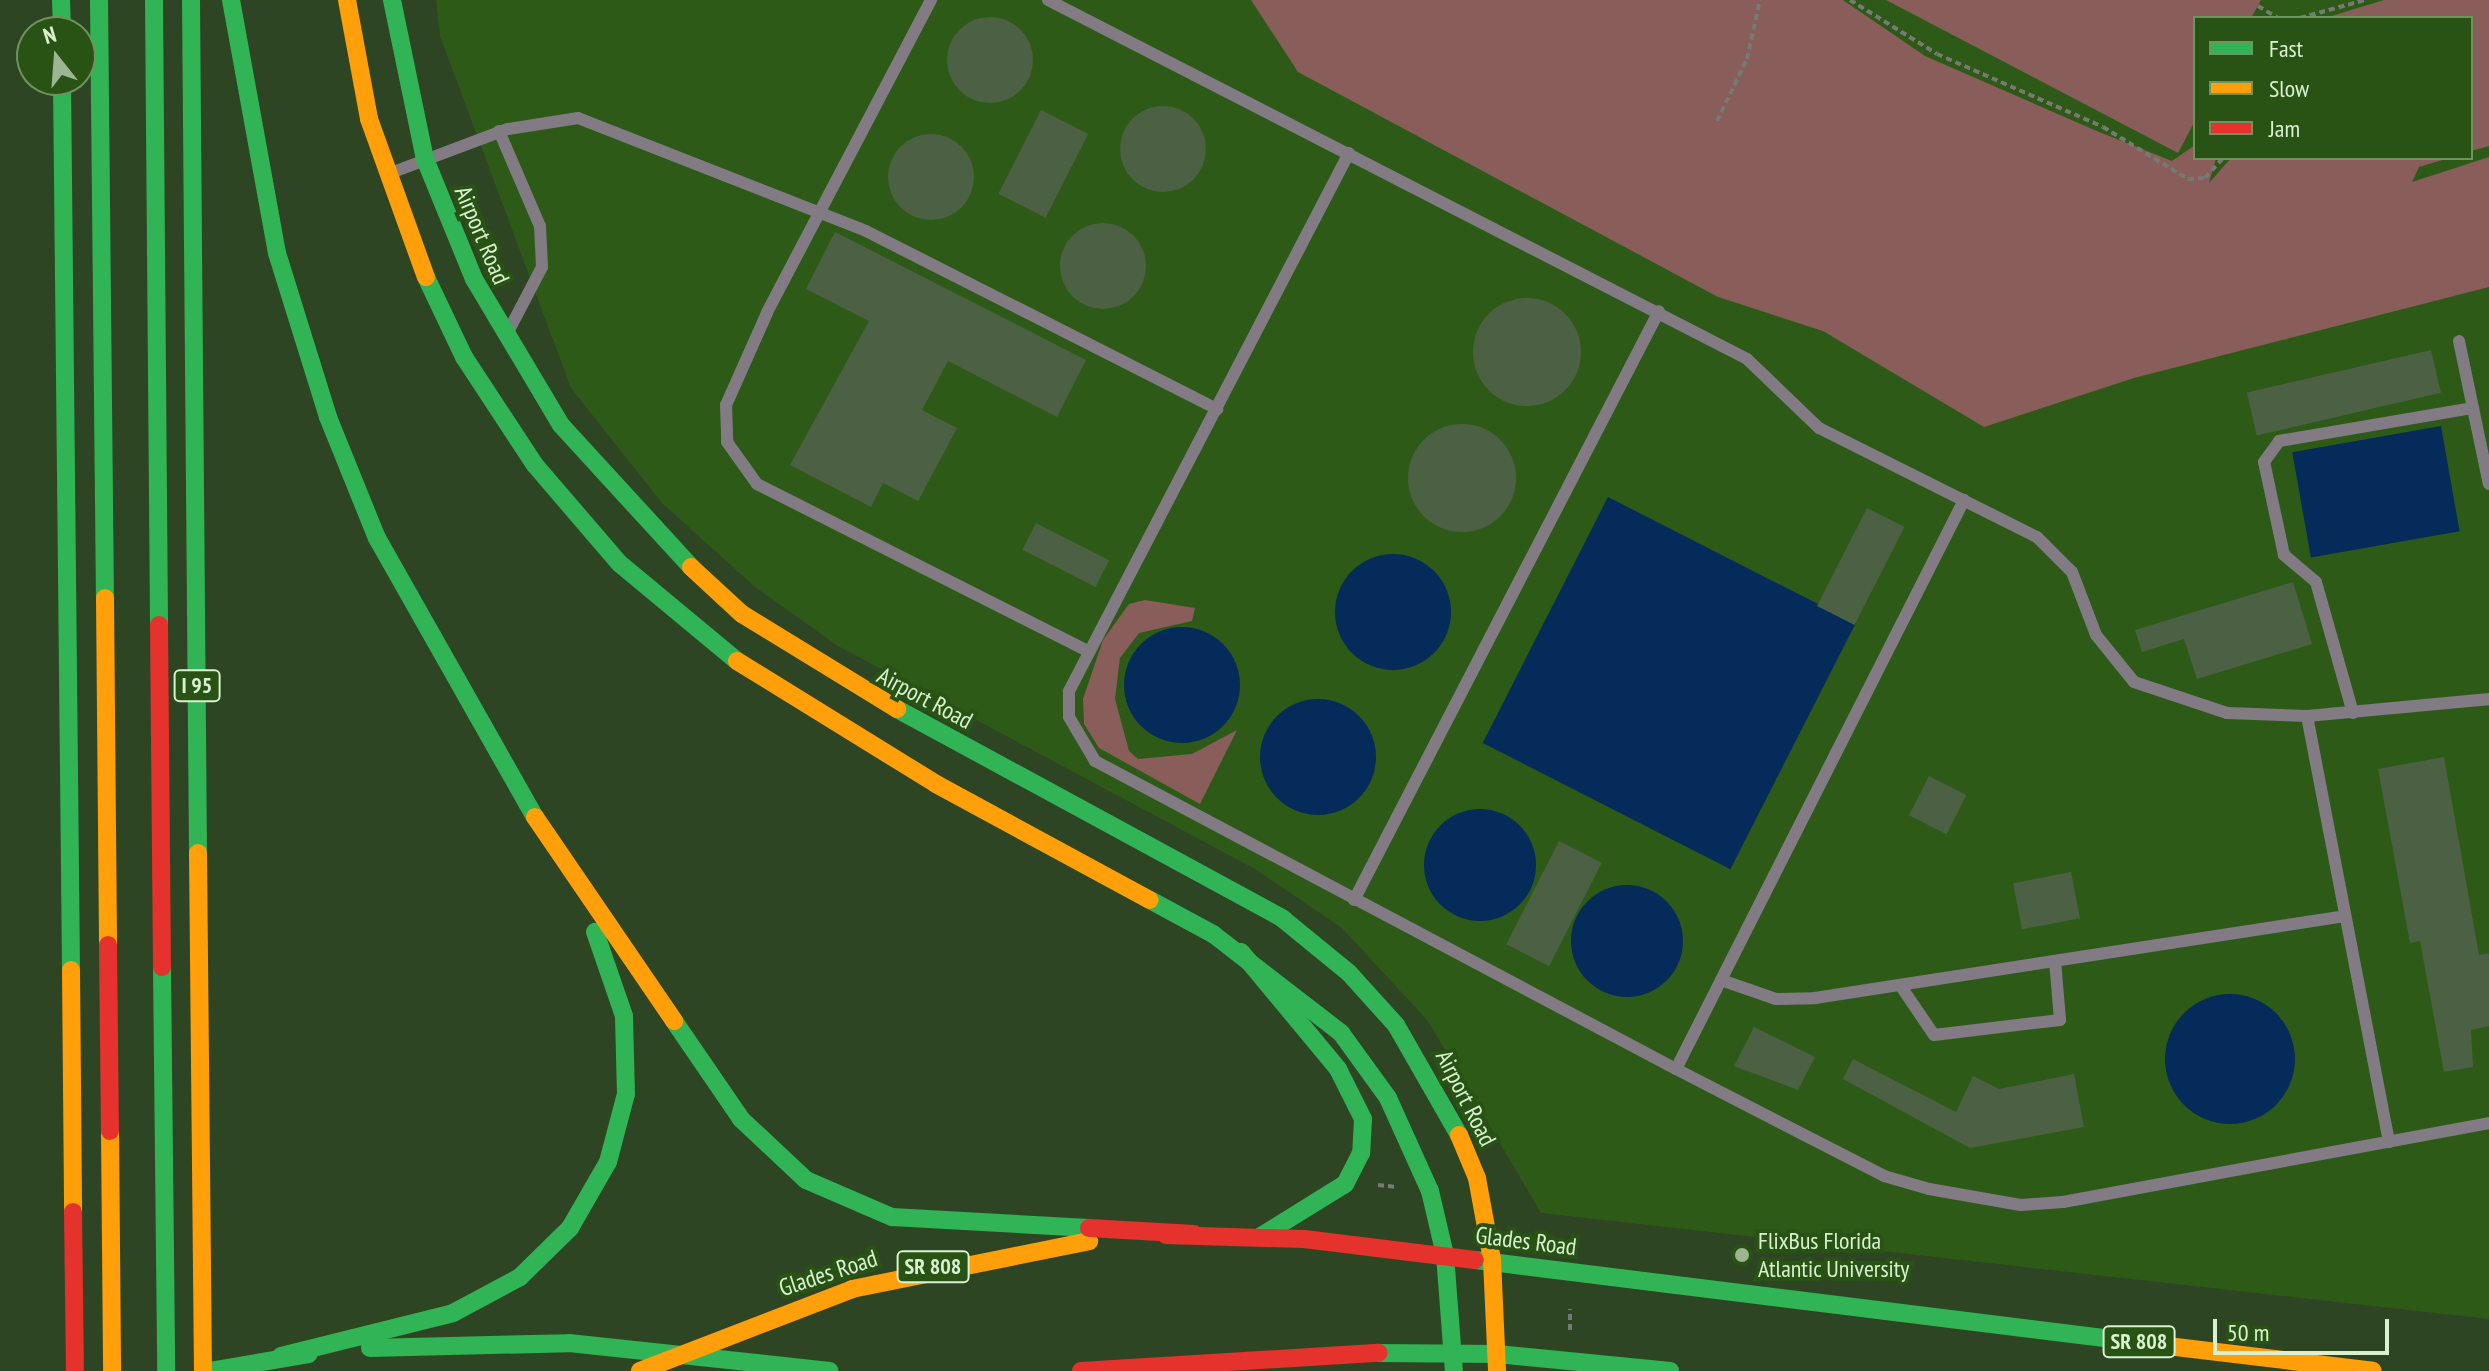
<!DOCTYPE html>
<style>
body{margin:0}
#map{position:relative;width:2489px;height:1371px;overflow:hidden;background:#2d4522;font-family:"PT Sans Narrow",sans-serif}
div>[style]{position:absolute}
.built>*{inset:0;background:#2e5a18}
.green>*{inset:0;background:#885d5a}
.water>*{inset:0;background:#042b5a;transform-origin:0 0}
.round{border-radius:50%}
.building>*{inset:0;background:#4c6043;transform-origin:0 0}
.path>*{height:4px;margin-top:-2px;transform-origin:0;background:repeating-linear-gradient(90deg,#767974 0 6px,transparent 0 10px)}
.lane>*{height:12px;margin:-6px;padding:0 6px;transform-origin:6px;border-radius:6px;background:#827b84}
.fast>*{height:18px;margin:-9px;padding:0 9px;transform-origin:9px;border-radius:9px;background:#30b455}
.slow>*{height:18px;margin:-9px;padding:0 9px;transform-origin:9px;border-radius:9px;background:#ff9f0a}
.jam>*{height:18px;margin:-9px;padding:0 9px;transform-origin:9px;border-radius:9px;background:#e5322d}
.dots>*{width:22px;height:22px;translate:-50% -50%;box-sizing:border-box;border:4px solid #285314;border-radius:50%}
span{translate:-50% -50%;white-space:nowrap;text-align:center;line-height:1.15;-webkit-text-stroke:8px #285314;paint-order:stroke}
.shield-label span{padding:2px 6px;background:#285314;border:2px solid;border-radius:6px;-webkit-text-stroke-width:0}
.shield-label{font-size:22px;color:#d9f1d0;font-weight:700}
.street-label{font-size:24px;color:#d9f1d0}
.poi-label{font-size:24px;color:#d9f1d0}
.left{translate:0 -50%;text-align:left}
.legend{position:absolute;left:2193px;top:16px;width:280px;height:144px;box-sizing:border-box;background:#285314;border:2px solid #6f925f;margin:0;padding:10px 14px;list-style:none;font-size:24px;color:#d9f1d0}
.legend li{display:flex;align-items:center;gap:16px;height:40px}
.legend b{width:40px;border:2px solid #6f925f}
.north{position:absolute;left:16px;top:16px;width:80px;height:80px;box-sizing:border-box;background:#285314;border:2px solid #6f925f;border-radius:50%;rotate:343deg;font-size:22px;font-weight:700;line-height:32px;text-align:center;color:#d9f1d0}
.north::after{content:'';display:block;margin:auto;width:28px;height:36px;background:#9db593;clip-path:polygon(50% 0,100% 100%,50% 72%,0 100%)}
.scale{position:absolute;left:2213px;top:1319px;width:176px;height:36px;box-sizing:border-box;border:4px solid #d9f1d0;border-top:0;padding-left:10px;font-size:24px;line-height:28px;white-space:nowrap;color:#d9f1d0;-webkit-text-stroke:6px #285314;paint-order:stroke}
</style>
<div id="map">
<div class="built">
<i style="clip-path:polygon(evenodd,436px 0,2489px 0,2489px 1319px,1541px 1213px,1428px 1021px,1342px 928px,1255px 869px,838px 646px,755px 587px,662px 503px,571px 388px,440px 36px,436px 0,2195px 18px,2471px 18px,2471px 158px,2195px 158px,2195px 18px)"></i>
</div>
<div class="green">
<i style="clip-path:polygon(1251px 0,1843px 0,1925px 56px,2099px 132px,2172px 161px,2195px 145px,2195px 158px,2216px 158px,2209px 183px,2231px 158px,2449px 158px,2419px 167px,2412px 182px,2489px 157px,2489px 287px,2134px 378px,1984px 427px,1823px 331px,1718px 297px,1298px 72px)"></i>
<i style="clip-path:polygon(1886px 0,2261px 0,2251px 18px,2195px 18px,2195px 121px,2178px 153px)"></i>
<i style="clip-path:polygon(2384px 0,2489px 0,2489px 146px,2471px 151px,2471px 18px,2325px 18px)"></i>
<i style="clip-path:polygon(1145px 600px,1195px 608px,1192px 621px,1139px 633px,1120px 658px,1115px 699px,1129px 751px,1138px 759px,1192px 754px,1237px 730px,1200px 804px,1099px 748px,1084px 724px,1083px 699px,1103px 640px,1129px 604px)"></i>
</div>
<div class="water">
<i style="left:2441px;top:426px;width:107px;height:151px;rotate:80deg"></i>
<i style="left:1608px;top:497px;width:278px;height:276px;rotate:27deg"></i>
<i class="round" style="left:1335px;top:554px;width:116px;height:116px"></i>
<i class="round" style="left:1124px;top:627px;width:116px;height:116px"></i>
<i class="round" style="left:1260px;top:699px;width:116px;height:116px"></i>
<i class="round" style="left:1424px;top:809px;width:112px;height:112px"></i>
<i class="round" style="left:1571px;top:885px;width:112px;height:112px"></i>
<i class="round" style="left:2165px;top:994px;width:130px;height:130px"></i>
</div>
<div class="building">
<i class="round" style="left:947px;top:17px;width:86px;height:86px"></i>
<i class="round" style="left:1120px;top:106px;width:86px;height:86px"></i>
<i style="left:1041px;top:110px;width:53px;height:94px;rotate:27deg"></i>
<i class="round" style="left:888px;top:134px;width:86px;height:86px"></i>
<i class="round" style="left:1060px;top:223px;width:86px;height:86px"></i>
<i style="clip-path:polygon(835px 232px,1086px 360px,1057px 417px,948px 361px,922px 410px,957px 428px,918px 501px,883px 483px,871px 507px,790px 465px,869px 321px,806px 289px)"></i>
<i class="round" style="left:1473px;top:298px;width:108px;height:108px"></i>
<i style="left:2431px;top:350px;width:44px;height:189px;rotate:77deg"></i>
<i class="round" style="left:1408px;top:424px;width:108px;height:108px"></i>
<i style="left:1867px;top:508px;width:42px;height:110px;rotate:27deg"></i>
<i style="left:1036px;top:523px;width:82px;height:30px;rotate:27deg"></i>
<i style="clip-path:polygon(2293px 582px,2312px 644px,2197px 679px,2184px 639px,2142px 652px,2135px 630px)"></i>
<i style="clip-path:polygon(2444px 757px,2479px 955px,2489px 953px,2489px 1026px,2471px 1030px,2473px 1067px,2444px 1072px,2420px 941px,2410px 943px,2378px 769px)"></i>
<i style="left:1929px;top:776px;width:42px;height:44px;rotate:27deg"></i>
<i style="left:1559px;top:841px;width:48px;height:116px;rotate:27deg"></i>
<i style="left:2071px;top:872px;width:47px;height:59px;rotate:79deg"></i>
<i style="clip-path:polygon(1754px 1027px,1815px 1057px,1798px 1090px,1734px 1066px)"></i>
<i style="clip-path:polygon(1853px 1059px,1956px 1112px,1973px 1076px,1999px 1089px,2074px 1074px,2084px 1127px,1970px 1148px,1843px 1079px)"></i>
</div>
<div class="path">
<i style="left:1850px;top:0;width:102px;rotate:31.8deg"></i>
<i style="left:1937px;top:54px;width:181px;rotate:23.7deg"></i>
<i style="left:2103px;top:127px;width:100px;rotate:31.5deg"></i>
<i style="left:2188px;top:179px;width:17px;rotate:-3deg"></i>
<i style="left:2205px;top:178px;width:27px;rotate:-48deg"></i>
<i style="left:2258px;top:6px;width:23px;rotate:31deg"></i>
<i style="left:2300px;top:18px;width:67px;rotate:-15.5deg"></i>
<i style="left:1717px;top:121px;width:69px;rotate:-64.2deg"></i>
<i style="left:1747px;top:59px;width:60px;rotate:-77.6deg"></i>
<i style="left:1378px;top:1185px;width:19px;rotate:6deg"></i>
<i style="left:1570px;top:1330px;width:21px;rotate:-90deg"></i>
</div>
<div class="lane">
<i style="left:931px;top:0;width:353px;rotate:117.7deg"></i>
<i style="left:767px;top:313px;width:101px;rotate:114deg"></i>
<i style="left:726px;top:405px;width:37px;rotate:88deg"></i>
<i style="left:727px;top:442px;width:52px;rotate:54.5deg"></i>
<i style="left:757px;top:484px;width:372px;rotate:26.8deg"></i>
<i style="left:1048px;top:0;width:786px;rotate:27.18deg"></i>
<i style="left:1747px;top:359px;width:100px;rotate:43.8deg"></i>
<i style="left:1819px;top:428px;width:244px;rotate:26.6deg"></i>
<i style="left:2037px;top:537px;width:49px;rotate:45deg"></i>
<i style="left:2072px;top:572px;width:67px;rotate:69.1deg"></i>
<i style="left:2096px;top:635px;width:60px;rotate:51deg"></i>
<i style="left:2134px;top:682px;width:98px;rotate:18.4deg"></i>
<i style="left:2227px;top:713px;width:80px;rotate:2.1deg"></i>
<i style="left:2307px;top:716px;width:183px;rotate:-5.3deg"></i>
<i style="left:499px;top:131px;width:103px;rotate:66.7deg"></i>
<i style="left:540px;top:226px;width:41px;rotate:87.2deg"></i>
<i style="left:542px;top:267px;width:73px;rotate:117.6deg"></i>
<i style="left:1349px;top:153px;width:607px;rotate:117.49deg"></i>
<i style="left:1069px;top:691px;width:26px;rotate:90deg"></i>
<i style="left:1069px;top:717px;width:51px;rotate:59.4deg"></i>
<i style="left:1095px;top:761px;width:658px;rotate:27.93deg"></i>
<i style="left:1676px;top:1069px;width:234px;rotate:27.2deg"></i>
<i style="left:1884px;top:1176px;width:47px;rotate:16.1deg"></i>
<i style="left:1929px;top:1189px;width:93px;rotate:9.9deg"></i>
<i style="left:2021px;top:1205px;width:42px;rotate:-4.1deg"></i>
<i style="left:2063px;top:1202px;width:433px;rotate:-10.5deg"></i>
<i style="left:388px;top:174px;width:128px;rotate:-20.6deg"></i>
<i style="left:508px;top:129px;width:71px;rotate:-8.9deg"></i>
<i style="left:578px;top:118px;width:309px;rotate:21.4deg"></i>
<i style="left:866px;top:231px;width:394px;rotate:26.9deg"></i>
<i style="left:2459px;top:341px;width:146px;rotate:78.2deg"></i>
<i style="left:2353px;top:713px;width:136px;rotate:-105.8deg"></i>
<i style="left:2316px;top:582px;width:42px;rotate:-139.8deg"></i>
<i style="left:2284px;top:555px;width:95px;rotate:-102.1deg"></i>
<i style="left:2264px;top:462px;width:26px;rotate:-54deg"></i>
<i style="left:2279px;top:441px;width:197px;rotate:-9.7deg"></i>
<i style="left:2307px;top:716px;width:434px;rotate:79.1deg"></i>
<i style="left:1354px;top:900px;width:663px;rotate:-62.62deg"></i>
<i style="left:1721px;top:980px;width:58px;rotate:19.1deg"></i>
<i style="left:1776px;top:999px;width:39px;rotate:-1deg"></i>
<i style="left:1815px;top:998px;width:536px;rotate:-8.79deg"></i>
<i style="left:1900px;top:985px;width:60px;rotate:55.8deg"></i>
<i style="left:1934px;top:1035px;width:127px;rotate:-6.8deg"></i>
<i style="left:2060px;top:1020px;width:59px;rotate:-94.8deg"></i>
<i style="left:1676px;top:1069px;width:638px;rotate:-63.15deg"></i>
</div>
<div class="fast">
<i style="left:61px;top:0;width:32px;rotate:88deg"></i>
<i style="left:99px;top:0;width:598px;rotate:89.43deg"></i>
<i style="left:154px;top:0;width:625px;rotate:89.54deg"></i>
<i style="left:191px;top:0;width:853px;rotate:89.53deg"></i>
<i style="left:231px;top:0;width:257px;rotate:79.7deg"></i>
<i style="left:277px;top:253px;width:172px;rotate:72.7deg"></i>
<i style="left:328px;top:417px;width:131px;rotate:68deg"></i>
<i style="left:377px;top:538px;width:321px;rotate:60.5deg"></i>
<i style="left:392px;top:0;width:162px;rotate:78.3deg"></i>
<i style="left:425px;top:159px;width:130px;rotate:67.8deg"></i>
<i style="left:474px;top:279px;width:170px;rotate:59.2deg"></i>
<i style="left:561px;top:425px;width:193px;rotate:47.5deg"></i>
<i style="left:62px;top:80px;width:890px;rotate:89.42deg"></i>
<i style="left:426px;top:277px;width:89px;rotate:64.6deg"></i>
<i style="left:464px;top:357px;width:129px;rotate:56.7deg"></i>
<i style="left:535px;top:465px;width:129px;rotate:49.4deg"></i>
<i style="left:619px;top:563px;width:153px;rotate:39.7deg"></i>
<i style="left:897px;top:709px;width:439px;rotate:28.5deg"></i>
<i style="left:1283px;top:919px;width:85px;rotate:39.3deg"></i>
<i style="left:1349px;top:973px;width:70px;rotate:47.9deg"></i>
<i style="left:1396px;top:1025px;width:127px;rotate:60.2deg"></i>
<i style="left:1150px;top:900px;width:72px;rotate:28.4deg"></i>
<i style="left:1213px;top:934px;width:162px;rotate:37.7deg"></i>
<i style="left:1341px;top:1033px;width:80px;rotate:54.1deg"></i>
<i style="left:1388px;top:1098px;width:102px;rotate:65.7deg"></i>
<i style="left:1430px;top:1191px;width:66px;rotate:76.8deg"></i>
<i style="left:1445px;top:1255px;width:116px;rotate:85.6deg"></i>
<i style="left:1241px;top:952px;width:152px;rotate:50.3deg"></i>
<i style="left:1338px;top:1069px;width:56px;rotate:63.4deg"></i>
<i style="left:1363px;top:1119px;width:34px;rotate:93deg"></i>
<i style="left:1361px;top:1153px;width:35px;rotate:117deg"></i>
<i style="left:1345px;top:1184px;width:99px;rotate:148.2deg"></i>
<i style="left:162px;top:967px;width:404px;rotate:89.4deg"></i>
<i style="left:674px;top:1021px;width:119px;rotate:55.6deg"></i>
<i style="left:741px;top:1119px;width:89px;rotate:43.2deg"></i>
<i style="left:806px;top:1180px;width:94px;rotate:23.3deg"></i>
<i style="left:892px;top:1217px;width:197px;rotate:3.2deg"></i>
<i style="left:1475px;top:1260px;width:706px;rotate:7.07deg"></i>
<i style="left:370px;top:1348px;width:199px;rotate:-1.4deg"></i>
<i style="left:569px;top:1343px;width:262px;rotate:6.1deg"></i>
<i style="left:1378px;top:1353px;width:119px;rotate:0.5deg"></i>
<i style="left:1497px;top:1354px;width:174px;rotate:5.6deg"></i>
<i style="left:281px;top:1356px;width:177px;rotate:-14deg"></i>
<i style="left:453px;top:1313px;width:76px;rotate:-28.2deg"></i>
<i style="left:520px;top:1277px;width:70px;rotate:-44.4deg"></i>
<i style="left:570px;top:1228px;width:76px;rotate:-60.1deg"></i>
<i style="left:608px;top:1162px;width:70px;rotate:-75.2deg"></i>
<i style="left:626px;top:1094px;width:78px;rotate:-91.5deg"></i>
<i style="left:624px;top:1016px;width:89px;rotate:-109deg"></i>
<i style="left:209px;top:1371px;width:101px;rotate:-9.6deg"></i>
</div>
<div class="slow">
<i style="left:347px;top:0;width:121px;rotate:79.5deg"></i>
<i style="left:369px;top:119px;width:168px;rotate:70.2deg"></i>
<i style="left:691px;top:567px;width:69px;rotate:42.7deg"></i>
<i style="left:742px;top:614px;width:182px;rotate:31.5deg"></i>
<i style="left:105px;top:598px;width:347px;rotate:89.5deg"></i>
<i style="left:737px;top:661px;width:234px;rotate:31.7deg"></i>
<i style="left:936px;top:784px;width:243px;rotate:28.5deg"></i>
<i style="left:535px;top:817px;width:247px;rotate:55.7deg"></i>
<i style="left:198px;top:853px;width:518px;rotate:89.45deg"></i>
<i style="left:71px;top:970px;width:242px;rotate:89.5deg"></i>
<i style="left:110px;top:1131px;width:240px;rotate:89.5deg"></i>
<i style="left:1459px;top:1135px;width:47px;rotate:67.3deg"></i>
<i style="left:1477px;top:1178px;width:83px;rotate:79.6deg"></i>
<i style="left:1492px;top:1260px;width:111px;rotate:87.4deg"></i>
<i style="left:2176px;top:1347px;width:198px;rotate:6.9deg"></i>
<i style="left:640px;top:1371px;width:227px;rotate:-21.1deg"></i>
<i style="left:852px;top:1289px;width:242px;rotate:-11.4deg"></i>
</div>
<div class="jam">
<i style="left:159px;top:625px;width:342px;rotate:89.5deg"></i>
<i style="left:108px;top:945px;width:186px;rotate:89.4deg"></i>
<i style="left:73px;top:1212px;width:159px;rotate:89.3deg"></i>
<i style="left:1089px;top:1228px;width:105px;rotate:3.3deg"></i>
<i style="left:1166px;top:1235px;width:138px;rotate:1.7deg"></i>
<i style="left:1304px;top:1239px;width:172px;rotate:7deg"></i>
<i style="left:1081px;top:1371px;width:298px;rotate:-3.5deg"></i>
</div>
<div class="dots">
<i style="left:1742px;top:1255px;background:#9db593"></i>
</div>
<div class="shield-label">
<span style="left:197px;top:686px">I 95</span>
<span style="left:933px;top:1267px">SR 808</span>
<span style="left:2139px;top:1342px">SR 808</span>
</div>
<div class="street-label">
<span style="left:482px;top:235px;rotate:67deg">Airport Road</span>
<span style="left:925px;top:698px;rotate:28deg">Airport Road</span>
<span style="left:1466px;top:1098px;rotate:63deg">Airport Road</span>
<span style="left:1526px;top:1241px;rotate:7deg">Glades Road</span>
<span style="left:828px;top:1273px;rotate:-18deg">Glades Road</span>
</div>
<div class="poi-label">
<span class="left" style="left:1758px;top:1255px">FlixBus Florida<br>Atlantic University</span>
</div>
<ul class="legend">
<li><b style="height:10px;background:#30b455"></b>Fast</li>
<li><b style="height:10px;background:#ff9f0a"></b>Slow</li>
<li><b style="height:10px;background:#e5322d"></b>Jam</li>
</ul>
<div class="north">N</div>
<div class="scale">50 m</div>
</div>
